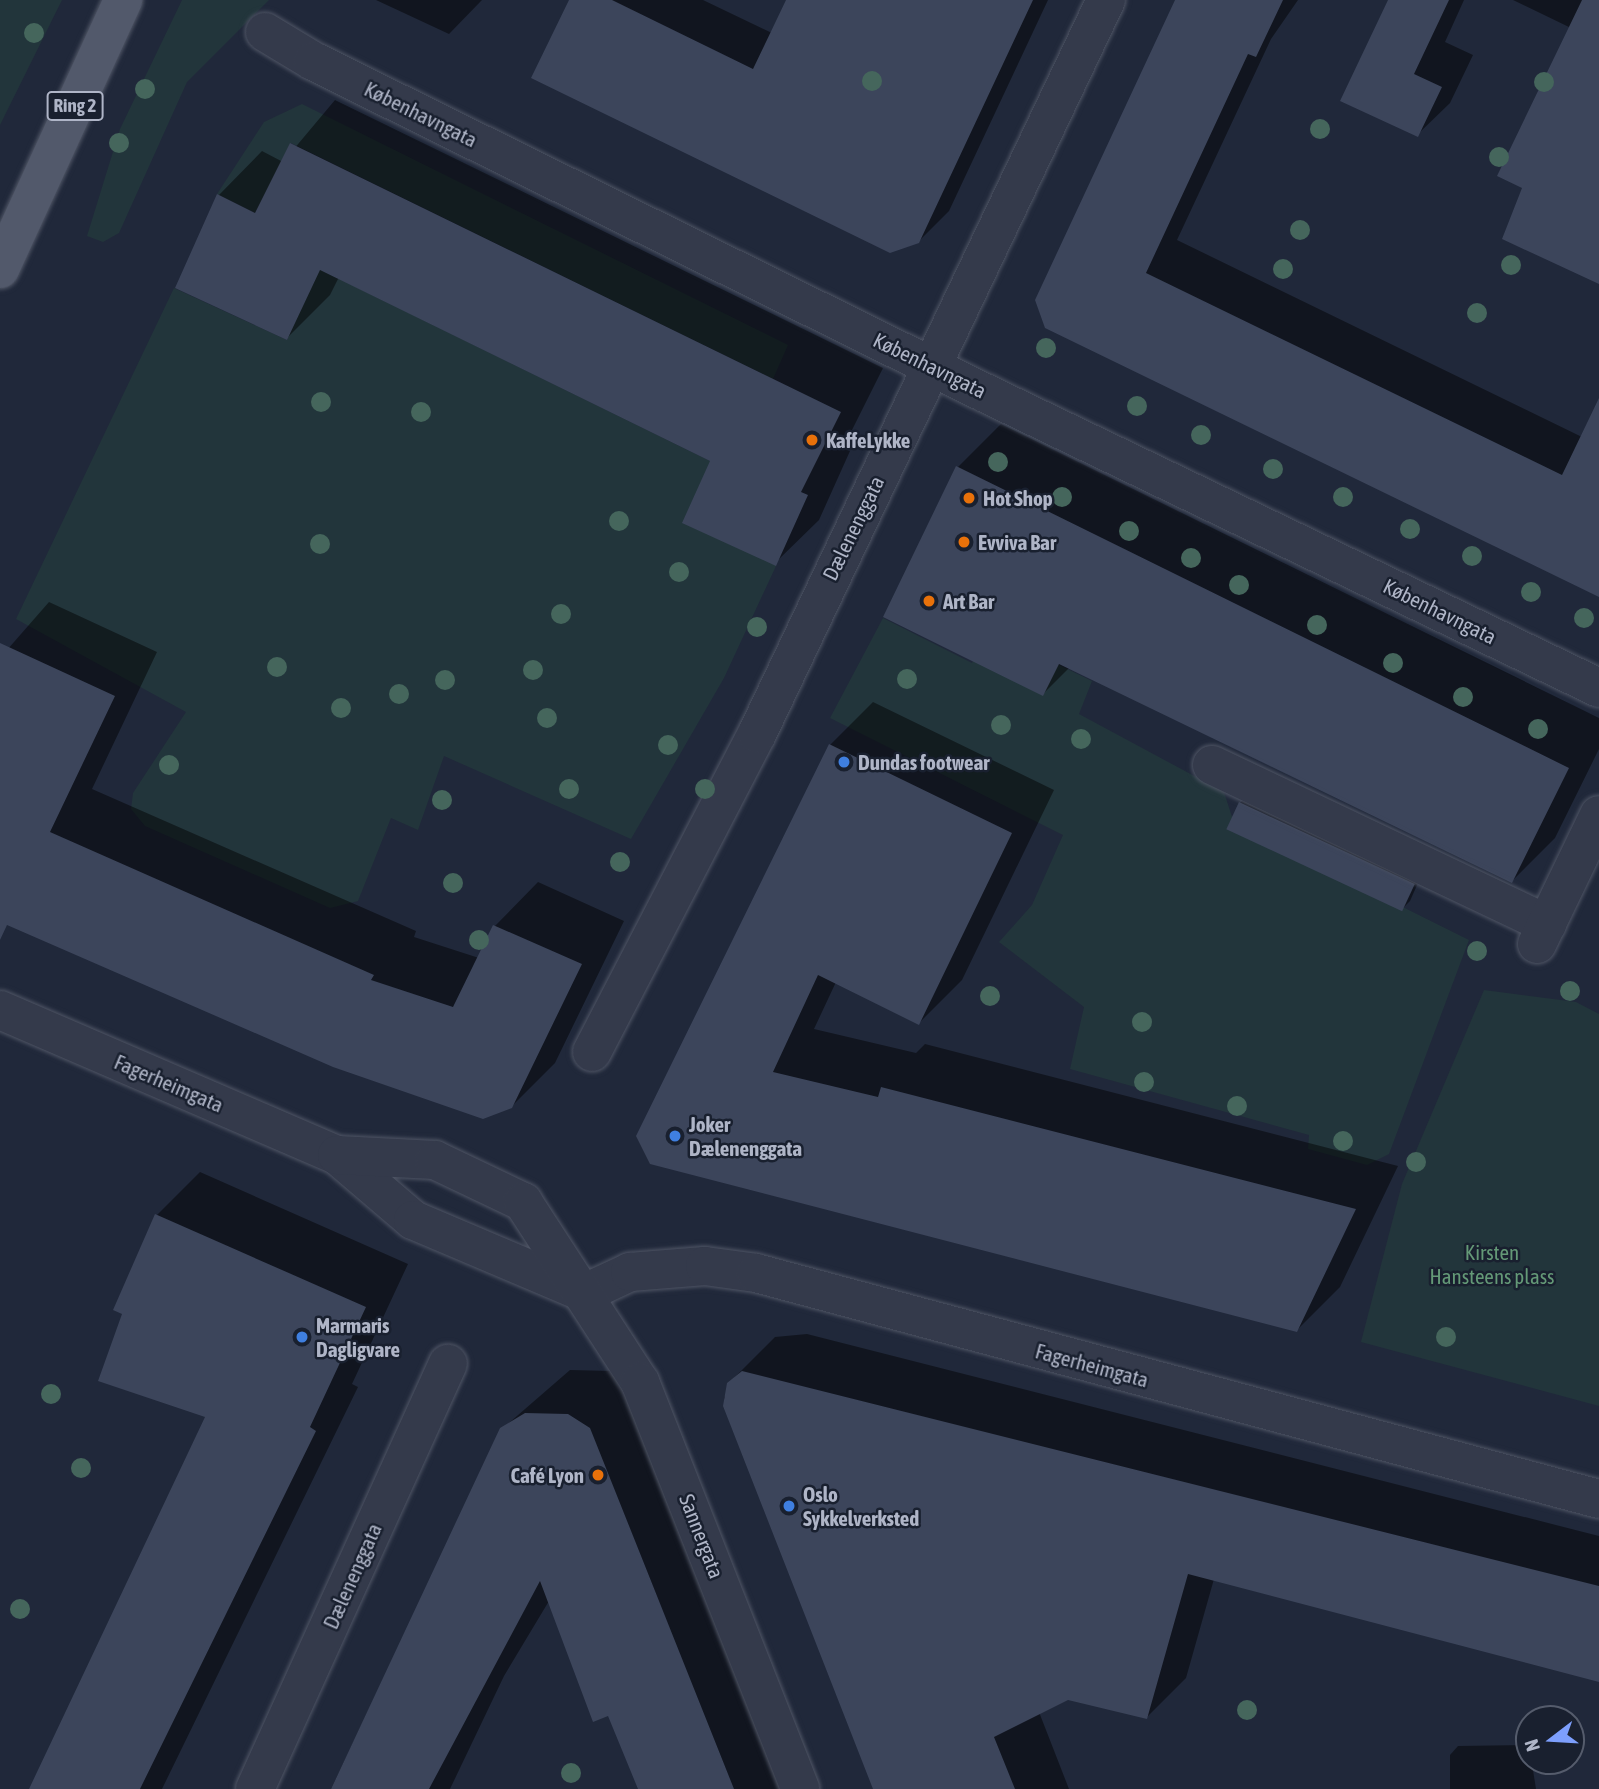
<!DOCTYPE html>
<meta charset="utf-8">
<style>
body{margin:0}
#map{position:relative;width:1599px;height:1789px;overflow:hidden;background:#20283a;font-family:"Asap Condensed",sans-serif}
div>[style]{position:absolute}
.green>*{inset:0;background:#22353b}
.shadow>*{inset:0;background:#0007}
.building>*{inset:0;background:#3c455b;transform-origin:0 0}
.roads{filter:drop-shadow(0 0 2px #4f5565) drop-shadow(0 0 2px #4f5565)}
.minor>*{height:38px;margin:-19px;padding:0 19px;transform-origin:19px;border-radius:19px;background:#343a4b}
.major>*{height:38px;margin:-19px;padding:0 19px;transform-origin:19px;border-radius:19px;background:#52596b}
.trees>*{width:20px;height:20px;margin:-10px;border-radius:50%;background:#45665c}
.dots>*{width:19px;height:19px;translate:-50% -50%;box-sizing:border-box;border:4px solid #19202f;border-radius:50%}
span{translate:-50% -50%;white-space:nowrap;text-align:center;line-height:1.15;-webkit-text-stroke:5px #19202f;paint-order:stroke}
.shield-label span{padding:2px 5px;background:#19202f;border:2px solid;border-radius:5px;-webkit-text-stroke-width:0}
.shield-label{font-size:19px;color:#afb5c7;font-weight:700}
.street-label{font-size:21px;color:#afb5c7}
.poi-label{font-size:21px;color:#afb5c7;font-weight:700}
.left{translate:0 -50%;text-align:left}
.right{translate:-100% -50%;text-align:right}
.park-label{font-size:21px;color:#649977}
.north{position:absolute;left:1515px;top:1705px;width:70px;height:70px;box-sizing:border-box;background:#19202f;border:2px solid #555c6c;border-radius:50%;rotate:253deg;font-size:19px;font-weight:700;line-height:28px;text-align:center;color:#afb5c7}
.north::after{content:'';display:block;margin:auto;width:24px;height:32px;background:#7d9ffd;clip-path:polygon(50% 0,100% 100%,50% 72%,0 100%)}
</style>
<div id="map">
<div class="green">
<i style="clip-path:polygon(0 0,62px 0,0 125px)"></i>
<i style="clip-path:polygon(182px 0,269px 0,187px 82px,119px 233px,103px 242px,87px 236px,120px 129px)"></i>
<i style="clip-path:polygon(302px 104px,788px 345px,773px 379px,291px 143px,255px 213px,217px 194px,264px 122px)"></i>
<i style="clip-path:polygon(317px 268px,710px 461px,776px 566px,724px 678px,631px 839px,444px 756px,418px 830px,391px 818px,358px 901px,330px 908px,145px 826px,131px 809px,133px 793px,186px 712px,16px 619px,174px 288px,287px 340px)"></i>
<i style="clip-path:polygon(883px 618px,972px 663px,987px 630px,1092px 681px,1079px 714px,1224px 792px,1234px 823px,1469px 940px,1389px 1154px,1367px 1165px,1308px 1149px,1309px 1135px,1070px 1069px,1084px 1007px,999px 942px,1032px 905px,1063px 835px,830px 718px)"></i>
<i style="clip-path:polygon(1484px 990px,1576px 1002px,1599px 1014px,1599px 1406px,1361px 1342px,1402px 1184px)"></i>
</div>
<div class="shadow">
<i style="clip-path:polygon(376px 0,482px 0,449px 34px)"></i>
<i style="clip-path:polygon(571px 0,703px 0,772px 33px,788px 0,1048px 0,949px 211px,918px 242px)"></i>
<i style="clip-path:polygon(1178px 0,1298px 0,1271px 39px,1177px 240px,1582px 437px,1599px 402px,1599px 595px,1046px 327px)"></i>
<i style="clip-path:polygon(1390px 0,1464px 0,1445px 42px,1473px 55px,1450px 103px,1417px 135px)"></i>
<i style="clip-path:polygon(1513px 0,1599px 0,1599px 283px,1524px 187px,1571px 28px)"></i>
<i style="clip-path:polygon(335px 100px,883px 368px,843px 448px,850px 451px,819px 520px,775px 563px,713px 460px,339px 277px,330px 295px,287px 338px,177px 287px,219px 195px,262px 151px,283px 162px)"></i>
<i style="clip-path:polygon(1001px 424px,1599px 718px,1599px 749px,1555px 838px,1512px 881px,1070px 667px,1043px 694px,958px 467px)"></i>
<i style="clip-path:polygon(49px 602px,157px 652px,92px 789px,416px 931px,414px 937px,479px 958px,495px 926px,538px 882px,624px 921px,555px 1063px,511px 1107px,0 920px,0 658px)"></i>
<i style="clip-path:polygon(873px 702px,1054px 790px,962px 980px,919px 1023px,836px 982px,814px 1029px,916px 1053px,925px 1044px,1398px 1166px,1340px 1287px,1297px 1330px,638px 1136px,830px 745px)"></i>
<i style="clip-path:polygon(1249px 794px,1421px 876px,1410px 901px,1401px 910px,1240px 803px)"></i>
<i style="clip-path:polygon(200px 1172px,408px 1264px,352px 1384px,358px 1387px,162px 1789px,31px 1789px,207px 1416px,157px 1215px)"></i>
<i style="clip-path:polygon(807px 1334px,1599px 1536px,1599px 1679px,1214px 1579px,1186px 1678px,1147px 1717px,1068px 1698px,1039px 1712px,1069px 1789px,878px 1789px,724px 1398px,735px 1377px,775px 1337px)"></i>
<i style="clip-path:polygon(570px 1370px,612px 1371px,633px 1385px,794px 1789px,639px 1789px,609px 1714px,549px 1601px,504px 1676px,450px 1789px,331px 1789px,502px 1429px)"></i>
<i style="clip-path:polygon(1529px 1745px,1536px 1789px,1450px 1789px,1450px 1755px,1458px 1746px)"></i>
</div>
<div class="building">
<i style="clip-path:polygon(569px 0,612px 0,753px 69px,786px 0,1033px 0,919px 243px,890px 253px,531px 78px)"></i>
<i style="clip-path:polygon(1175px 0,1283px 0,1256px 57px,1248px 54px,1146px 273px,1562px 475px,1599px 398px,1599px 597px,1045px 328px,1035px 300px)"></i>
<i style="clip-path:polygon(1388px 0,1449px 0,1414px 74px,1442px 87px,1418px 137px,1340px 101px)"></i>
<i style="clip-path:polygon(1582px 0,1599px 0,1599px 284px,1502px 239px,1522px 188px,1497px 176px)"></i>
<i style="clip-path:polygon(290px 143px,841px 412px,801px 492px,808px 495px,776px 566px,682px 523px,710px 461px,320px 270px,287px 340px,175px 288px,217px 194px,255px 213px)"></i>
<i style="clip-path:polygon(956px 466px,1569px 768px,1512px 883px,1059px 664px,1043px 696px,883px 617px)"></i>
<i style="clip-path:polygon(0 643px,115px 696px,50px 832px,374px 975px,371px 980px,453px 1007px,493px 925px,582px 964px,512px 1108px,483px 1119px,333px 1067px,7px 925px,0 940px)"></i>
<i style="clip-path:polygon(829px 744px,1012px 833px,919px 1025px,818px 975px,773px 1072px,878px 1097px,881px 1087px,1356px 1209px,1297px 1332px,650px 1164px,636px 1136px)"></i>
<i style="left:1239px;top:802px;width:194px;height:30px;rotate:25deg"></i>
<i style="clip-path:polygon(155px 1214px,366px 1307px,310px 1427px,316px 1431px,140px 1789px,29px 1789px,205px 1417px,98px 1381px,122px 1314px,113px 1310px)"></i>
<i style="clip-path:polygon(742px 1371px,1599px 1586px,1599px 1682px,1188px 1574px,1147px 1719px,1068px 1700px,994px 1737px,1015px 1789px,873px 1789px,723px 1406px,727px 1383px)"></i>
<i style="clip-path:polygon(525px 1413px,568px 1414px,590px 1428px,734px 1789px,638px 1789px,608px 1716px,593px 1722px,540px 1581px,429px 1789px,331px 1789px,500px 1428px)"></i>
</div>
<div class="roads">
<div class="minor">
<i style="left:265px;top:32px;width:56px;rotate:31.1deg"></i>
<i style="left:313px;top:61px;width:752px;rotate:26.29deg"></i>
<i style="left:987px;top:394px;width:679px;rotate:25.66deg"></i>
<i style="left:1212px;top:765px;width:371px;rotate:25.4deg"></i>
<i style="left:1537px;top:944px;width:143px;rotate:-64.3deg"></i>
<i style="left:0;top:1010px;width:367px;rotate:23.3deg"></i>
<i style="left:337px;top:1155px;width:100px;rotate:40.5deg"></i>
<i style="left:413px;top:1220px;width:187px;rotate:23deg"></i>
<i style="left:585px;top:1293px;width:50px;rotate:-25deg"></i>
<i style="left:630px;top:1272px;width:75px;rotate:-4.6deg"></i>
<i style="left:705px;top:1266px;width:51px;rotate:7.8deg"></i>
<i style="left:756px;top:1273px;width:873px;rotate:15.01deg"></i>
<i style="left:592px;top:1052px;width:358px;rotate:-62.6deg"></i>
<i style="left:757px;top:734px;width:813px;rotate:-64.57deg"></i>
<i style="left:337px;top:1155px;width:98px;rotate:2.9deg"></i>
<i style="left:435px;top:1160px;width:98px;rotate:25.5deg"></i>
<i style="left:523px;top:1202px;width:215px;rotate:57deg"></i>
<i style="left:640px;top:1382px;width:437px;rotate:68.5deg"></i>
<i style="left:255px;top:1789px;width:467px;rotate:-65.6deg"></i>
</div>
<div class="major">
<i style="left:0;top:269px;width:296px;rotate:-65.4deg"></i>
</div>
</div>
<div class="trees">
<i style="left:34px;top:33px"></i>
<i style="left:872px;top:81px"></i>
<i style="left:1544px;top:82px"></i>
<i style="left:145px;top:89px"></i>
<i style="left:1320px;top:129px"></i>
<i style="left:119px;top:143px"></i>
<i style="left:1499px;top:157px"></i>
<i style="left:1300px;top:230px"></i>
<i style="left:1511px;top:265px"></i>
<i style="left:1283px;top:269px"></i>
<i style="left:1477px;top:313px"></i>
<i style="left:1046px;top:348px"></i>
<i style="left:321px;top:402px"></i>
<i style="left:1137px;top:406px"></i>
<i style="left:421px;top:412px"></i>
<i style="left:1201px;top:435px"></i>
<i style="left:998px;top:462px"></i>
<i style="left:1273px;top:469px"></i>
<i style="left:1062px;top:497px"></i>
<i style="left:1343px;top:497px"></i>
<i style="left:619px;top:521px"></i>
<i style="left:1410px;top:529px"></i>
<i style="left:1129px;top:531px"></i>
<i style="left:320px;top:544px"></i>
<i style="left:1472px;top:556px"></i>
<i style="left:1191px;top:558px"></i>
<i style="left:679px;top:572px"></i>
<i style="left:1239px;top:585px"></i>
<i style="left:1531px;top:592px"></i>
<i style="left:561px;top:614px"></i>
<i style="left:1584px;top:618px"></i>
<i style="left:1317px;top:625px"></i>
<i style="left:757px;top:627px"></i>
<i style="left:1393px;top:663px"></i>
<i style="left:277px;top:667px"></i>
<i style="left:533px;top:670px"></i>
<i style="left:907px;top:679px"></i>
<i style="left:445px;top:680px"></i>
<i style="left:399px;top:694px"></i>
<i style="left:1463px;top:697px"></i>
<i style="left:341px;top:708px"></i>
<i style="left:547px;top:718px"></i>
<i style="left:1001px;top:725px"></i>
<i style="left:1538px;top:729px"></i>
<i style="left:1081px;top:739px"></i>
<i style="left:668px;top:745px"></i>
<i style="left:169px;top:765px"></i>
<i style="left:569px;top:789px"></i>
<i style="left:705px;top:789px"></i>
<i style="left:442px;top:800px"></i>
<i style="left:620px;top:862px"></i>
<i style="left:453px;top:883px"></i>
<i style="left:479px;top:940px"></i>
<i style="left:1477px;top:951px"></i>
<i style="left:1570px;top:991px"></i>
<i style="left:990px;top:996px"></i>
<i style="left:1142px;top:1022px"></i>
<i style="left:1144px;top:1082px"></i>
<i style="left:1237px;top:1106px"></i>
<i style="left:1343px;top:1141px"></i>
<i style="left:1416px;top:1162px"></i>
<i style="left:1446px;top:1337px"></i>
<i style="left:51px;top:1394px"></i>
<i style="left:81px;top:1468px"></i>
<i style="left:20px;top:1609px"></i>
<i style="left:1247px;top:1710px"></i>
<i style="left:571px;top:1773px"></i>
</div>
<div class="dots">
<i style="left:812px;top:440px;background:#e8710a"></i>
<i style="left:969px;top:498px;background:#e8710a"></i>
<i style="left:964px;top:542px;background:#e8710a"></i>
<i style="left:929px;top:601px;background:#e8710a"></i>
<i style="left:844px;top:762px;background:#3f7fe0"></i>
<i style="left:675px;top:1136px;background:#3f7fe0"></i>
<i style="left:302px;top:1337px;background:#3f7fe0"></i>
<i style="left:598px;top:1475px;background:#e8710a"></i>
<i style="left:789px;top:1506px;background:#3f7fe0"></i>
</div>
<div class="shield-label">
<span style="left:75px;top:106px">Ring 2</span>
</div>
<div class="street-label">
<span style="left:421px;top:114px;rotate:26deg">Københavngata</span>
<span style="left:930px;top:365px;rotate:26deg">Københavngata</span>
<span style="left:853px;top:528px;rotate:-64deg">Dælenenggata</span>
<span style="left:1440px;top:611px;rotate:26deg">Københavngata</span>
<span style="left:169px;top:1083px;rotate:23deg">Fagerheimgata</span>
<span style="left:1092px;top:1365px;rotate:15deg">Fagerheimgata</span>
<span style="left:702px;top:1536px;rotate:69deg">Sannergata</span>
<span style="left:352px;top:1576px;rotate:-66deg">Dælenenggata</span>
</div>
<div class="poi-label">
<span class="left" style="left:826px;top:440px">KaffeLykke</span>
<span class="left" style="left:983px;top:498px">Hot Shop</span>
<span class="left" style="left:978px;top:542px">Evviva Bar</span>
<span class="left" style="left:943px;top:601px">Art Bar</span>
<span class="left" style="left:858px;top:762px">Dundas footwear</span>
<span class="left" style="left:689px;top:1136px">Joker<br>Dælenenggata</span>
<span class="left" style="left:316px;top:1337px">Marmaris<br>Dagligvare</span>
<span class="right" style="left:584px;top:1475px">Café Lyon</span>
<span class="left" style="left:803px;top:1506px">Oslo<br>Sykkelverksted</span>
</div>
<div class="park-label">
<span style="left:1492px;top:1264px">Kirsten<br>Hansteens plass</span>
</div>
<div class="north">N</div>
</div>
